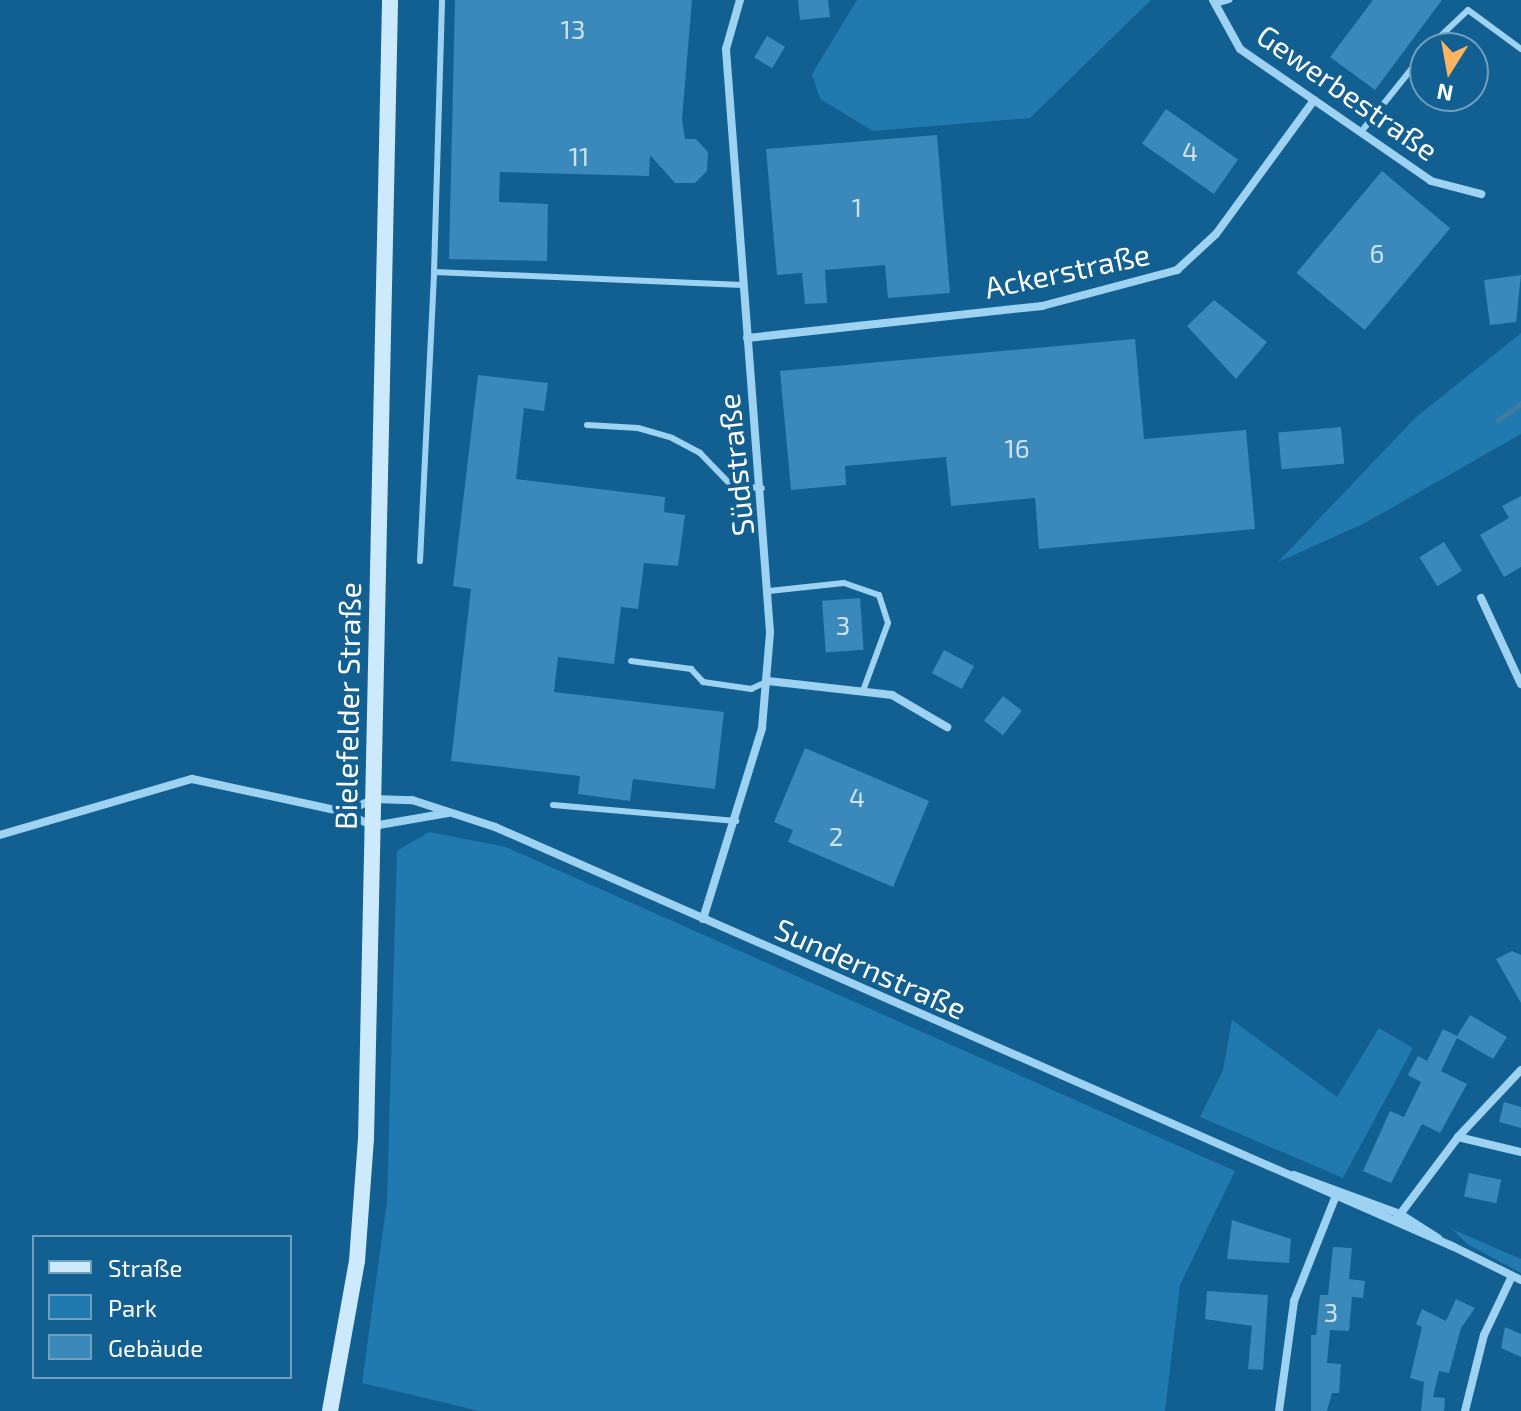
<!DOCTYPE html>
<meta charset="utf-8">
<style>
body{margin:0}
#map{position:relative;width:1521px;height:1411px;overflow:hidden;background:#125f91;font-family:"Exo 2",sans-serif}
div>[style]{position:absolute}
.green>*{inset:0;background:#2079af}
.stream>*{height:5px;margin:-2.5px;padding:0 2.5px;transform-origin:2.5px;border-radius:2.5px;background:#437b9f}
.building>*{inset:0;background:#3a89ba;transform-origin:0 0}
.lane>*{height:6px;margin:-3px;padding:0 3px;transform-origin:3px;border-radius:3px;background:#9ed2f2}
.street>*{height:8px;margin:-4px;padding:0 4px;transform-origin:4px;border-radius:4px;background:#9ed2f2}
.secondary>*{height:16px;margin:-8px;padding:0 8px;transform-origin:8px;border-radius:8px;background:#cde9fc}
span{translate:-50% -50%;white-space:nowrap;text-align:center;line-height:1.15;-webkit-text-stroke:8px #125f91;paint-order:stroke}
.number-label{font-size:26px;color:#cee2ee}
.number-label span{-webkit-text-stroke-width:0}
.street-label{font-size:30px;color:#fff}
.legend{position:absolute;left:32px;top:1235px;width:260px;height:144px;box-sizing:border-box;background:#125f91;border:2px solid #719fbd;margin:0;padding:10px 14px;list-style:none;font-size:24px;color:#fff}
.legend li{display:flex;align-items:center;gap:16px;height:40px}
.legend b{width:40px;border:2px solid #719fbd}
.north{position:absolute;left:1409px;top:32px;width:80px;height:80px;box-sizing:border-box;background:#125f91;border:2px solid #719fbd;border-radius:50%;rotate:191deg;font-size:22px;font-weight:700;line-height:32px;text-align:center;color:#fff}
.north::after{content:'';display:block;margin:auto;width:28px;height:36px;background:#ffb55f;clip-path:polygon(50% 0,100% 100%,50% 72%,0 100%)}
</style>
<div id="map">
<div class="green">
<i style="clip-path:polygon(857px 0,1151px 0,1030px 118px,873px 131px,820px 99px,812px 74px)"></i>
<i style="clip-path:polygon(1521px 333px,1521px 434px,1365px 523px,1278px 562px,1416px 417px)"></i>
<i style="clip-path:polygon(429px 832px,506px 847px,1235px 1171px,1180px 1285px,1165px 1411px,479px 1411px,362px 1383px,387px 1201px,397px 851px)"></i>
<i style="clip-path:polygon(1232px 1020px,1337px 1097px,1379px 1028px,1413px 1048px,1343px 1178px,1200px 1117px,1223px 1070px)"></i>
<i style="clip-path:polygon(1452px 1229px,1521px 1259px,1521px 1273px,1467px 1244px)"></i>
</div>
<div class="stream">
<i style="left:1498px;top:420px;width:29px;rotate:-36deg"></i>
</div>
<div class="building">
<i style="clip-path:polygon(455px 0,692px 0,682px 119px,685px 139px,696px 139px,708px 152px,707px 171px,695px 183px,675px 183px,650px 155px,649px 176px,500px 172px,499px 202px,548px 204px,547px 261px,449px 259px)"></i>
<i style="clip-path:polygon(798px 0,828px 0,830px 17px,800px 20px)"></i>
<i style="clip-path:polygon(1373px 0,1442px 0,1375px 90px,1330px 57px)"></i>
<i style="left:767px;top:36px;width:21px;height:25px;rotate:31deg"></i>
<i style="left:1166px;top:109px;width:88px;height:42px;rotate:35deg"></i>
<i style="clip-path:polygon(937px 135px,950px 293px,888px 298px,885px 265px,825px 270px,827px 303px,805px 304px,802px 273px,777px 275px,766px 149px)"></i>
<i style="left:1382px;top:171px;width:89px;height:133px;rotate:40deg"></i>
<i style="clip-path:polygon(1521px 275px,1516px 322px,1490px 325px,1484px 280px)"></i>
<i style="clip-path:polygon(1214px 300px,1267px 342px,1236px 379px,1187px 326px)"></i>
<i style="clip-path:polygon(1135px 339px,1144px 439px,1246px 430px,1255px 529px,1039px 549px,1035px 498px,951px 506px,946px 457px,845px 466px,846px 485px,791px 490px,780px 371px)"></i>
<i style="clip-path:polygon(478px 375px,548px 383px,544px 411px,524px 408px,516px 479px,665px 497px,664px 512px,685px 515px,678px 566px,644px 563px,638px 609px,621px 607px,614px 664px,558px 657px,554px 692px,724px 712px,715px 789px,633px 779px,630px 801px,578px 794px,580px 776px,451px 761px,471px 589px,453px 586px)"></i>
<i style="left:1341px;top:427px;width:37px;height:63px;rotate:85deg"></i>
<i style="clip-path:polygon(1521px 496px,1521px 567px,1504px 577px,1480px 535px,1509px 518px,1502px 506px)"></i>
<i style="left:1444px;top:542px;width:34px;height:29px;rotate:58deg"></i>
<i style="left:860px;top:598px;width:52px;height:38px;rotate:86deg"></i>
<i style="left:944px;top:650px;width:34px;height:26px;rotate:28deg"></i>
<i style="left:1003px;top:696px;width:24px;height:31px;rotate:38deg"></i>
<i style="clip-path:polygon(805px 748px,929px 801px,893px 887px,788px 842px,793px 830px,774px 822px)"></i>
<i style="clip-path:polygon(1512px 951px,1521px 955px,1521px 1003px,1496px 959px)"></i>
<i style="clip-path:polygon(1470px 1015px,1507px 1037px,1493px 1059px,1457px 1038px,1441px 1071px,1467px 1084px,1440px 1133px,1422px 1124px,1391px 1183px,1363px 1171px,1390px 1111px,1404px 1117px,1421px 1082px,1408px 1075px,1418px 1056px,1427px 1061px,1443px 1029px,1457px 1036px)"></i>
<i style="clip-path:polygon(1504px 1102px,1521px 1107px,1521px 1128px,1499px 1122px)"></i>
<i style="left:1469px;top:1173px;width:33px;height:24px;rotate:12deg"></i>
<i style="clip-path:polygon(1232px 1220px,1291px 1239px,1289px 1263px,1227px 1259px)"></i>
<i style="clip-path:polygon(1333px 1247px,1352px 1248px,1349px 1279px,1365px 1281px,1363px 1298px,1352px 1297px,1349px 1331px,1330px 1330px,1327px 1363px,1341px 1364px,1339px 1393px,1332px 1393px,1327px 1411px,1311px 1411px,1311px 1335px,1316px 1335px,1320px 1295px,1328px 1295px)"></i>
<i style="clip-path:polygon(1207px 1291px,1268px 1295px,1263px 1370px,1248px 1369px,1252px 1326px,1205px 1319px)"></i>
<i style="clip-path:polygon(1456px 1299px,1475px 1308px,1461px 1328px,1449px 1373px,1439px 1371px,1433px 1397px,1445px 1398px,1444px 1411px,1421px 1411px,1424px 1382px,1410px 1378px,1422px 1327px,1416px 1324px,1422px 1309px,1446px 1321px)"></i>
<i style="clip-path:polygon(1505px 1327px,1521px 1334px,1521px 1357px,1501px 1348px)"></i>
</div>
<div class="lane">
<i style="left:1215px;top:4px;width:15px;rotate:-16deg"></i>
<i style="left:1428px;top:48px;width:55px;rotate:-43.5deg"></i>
<i style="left:1468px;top:10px;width:66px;rotate:36.3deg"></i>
<i style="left:1361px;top:132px;width:102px;rotate:-51.3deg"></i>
<i style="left:434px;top:272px;width:272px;rotate:-88.3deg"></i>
<i style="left:587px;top:425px;width:51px;rotate:3.4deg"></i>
<i style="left:638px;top:428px;width:35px;rotate:16deg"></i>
<i style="left:672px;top:438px;width:32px;rotate:28deg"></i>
<i style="left:700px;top:453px;width:45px;rotate:45.9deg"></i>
<i style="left:731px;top:485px;width:31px;rotate:6deg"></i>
<i style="left:420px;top:561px;width:289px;rotate:-87.2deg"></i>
<i style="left:434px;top:272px;width:309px;rotate:2.4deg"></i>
<i style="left:769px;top:591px;width:75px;rotate:-6.1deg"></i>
<i style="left:844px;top:583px;width:37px;rotate:19deg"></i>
<i style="left:879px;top:595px;width:29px;rotate:72deg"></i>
<i style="left:888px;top:623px;width:72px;rotate:110.2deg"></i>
<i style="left:631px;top:661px;width:61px;rotate:7.6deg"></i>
<i style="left:691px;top:669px;width:18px;rotate:47deg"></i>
<i style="left:703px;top:682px;width:49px;rotate:8.3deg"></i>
<i style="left:751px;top:689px;width:19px;rotate:-25deg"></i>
<i style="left:553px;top:805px;width:184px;rotate:5deg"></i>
</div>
<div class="street">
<i style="left:1213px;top:0;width:56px;rotate:61.1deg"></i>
<i style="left:1240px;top:49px;width:232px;rotate:34.6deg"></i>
<i style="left:1431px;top:181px;width:52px;rotate:14.6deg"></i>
<i style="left:747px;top:338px;width:297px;rotate:-6.2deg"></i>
<i style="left:1042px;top:306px;width:140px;rotate:-14.9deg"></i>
<i style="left:1177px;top:270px;width:53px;rotate:-42.7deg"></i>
<i style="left:1216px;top:234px;width:166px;rotate:-53.8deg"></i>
<i style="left:1481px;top:598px;width:95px;rotate:65.1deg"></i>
<i style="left:768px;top:681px;width:125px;rotate:6.4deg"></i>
<i style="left:892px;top:695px;width:64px;rotate:30.2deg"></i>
<i style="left:344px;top:812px;width:33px;rotate:-23deg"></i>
<i style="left:374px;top:799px;width:38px;rotate:2deg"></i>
<i style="left:412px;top:800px;width:87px;rotate:18deg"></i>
<i style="left:495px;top:827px;width:1047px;rotate:23.65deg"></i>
<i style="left:0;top:835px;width:200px;rotate:-16.3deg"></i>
<i style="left:192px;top:779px;width:156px;rotate:12.2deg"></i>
<i style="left:344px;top:812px;width:32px;rotate:26deg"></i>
<i style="left:373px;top:826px;width:76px;rotate:-9.8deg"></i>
<i style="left:703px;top:919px;width:200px;rotate:-72.8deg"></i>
<i style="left:762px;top:728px;width:96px;rotate:-85.2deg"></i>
<i style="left:770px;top:632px;width:585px;rotate:-94.32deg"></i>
<i style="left:726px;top:49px;width:51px;rotate:-74.1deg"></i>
<i style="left:1458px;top:1137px;width:65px;rotate:13.4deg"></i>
<i style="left:1294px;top:1175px;width:113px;rotate:20.2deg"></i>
<i style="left:1400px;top:1214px;width:45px;rotate:32.3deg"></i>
<i style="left:1398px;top:1217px;width:100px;rotate:-53.1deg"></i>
<i style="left:1458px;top:1137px;width:92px;rotate:-46.8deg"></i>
<i style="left:1450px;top:1245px;width:79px;rotate:26.2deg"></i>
<i style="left:1279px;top:1411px;width:111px;rotate:-82.2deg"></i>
<i style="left:1294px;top:1301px;width:116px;rotate:-68.3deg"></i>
<i style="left:1465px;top:1411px;width:78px;rotate:-76deg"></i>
<i style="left:1484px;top:1335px;width:65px;rotate:-64.6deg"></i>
</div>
<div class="secondary">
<i style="left:330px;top:1411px;width:152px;rotate:-79.8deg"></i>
<i style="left:357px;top:1261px;width:122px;rotate:-85.8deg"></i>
<i style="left:366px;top:1139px;width:1139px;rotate:-88.79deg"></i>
</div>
<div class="number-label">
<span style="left:573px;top:29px">13</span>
<span style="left:1190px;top:151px">4</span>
<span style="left:579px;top:156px">11</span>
<span style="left:857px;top:207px">1</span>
<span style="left:1377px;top:253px">6</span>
<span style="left:1017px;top:448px">16</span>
<span style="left:843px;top:625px">3</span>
<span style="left:857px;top:797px">4</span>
<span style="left:836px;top:836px">2</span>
<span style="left:1331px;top:1312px">3</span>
</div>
<div class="street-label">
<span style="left:1348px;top:92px;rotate:35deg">Gewerbestraße</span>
<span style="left:1067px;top:270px;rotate:-12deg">Ackerstraße</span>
<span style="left:735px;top:465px;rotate:-96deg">Südstraße</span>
<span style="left:347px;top:706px;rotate:-89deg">Bielefelder Straße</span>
<span style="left:871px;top:968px;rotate:24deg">Sundernstraße</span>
</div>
<ul class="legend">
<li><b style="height:10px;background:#cde9fc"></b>Straße</li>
<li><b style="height:22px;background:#2079af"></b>Park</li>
<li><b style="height:22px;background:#3a89ba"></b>Gebäude</li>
</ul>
<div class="north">N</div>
</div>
